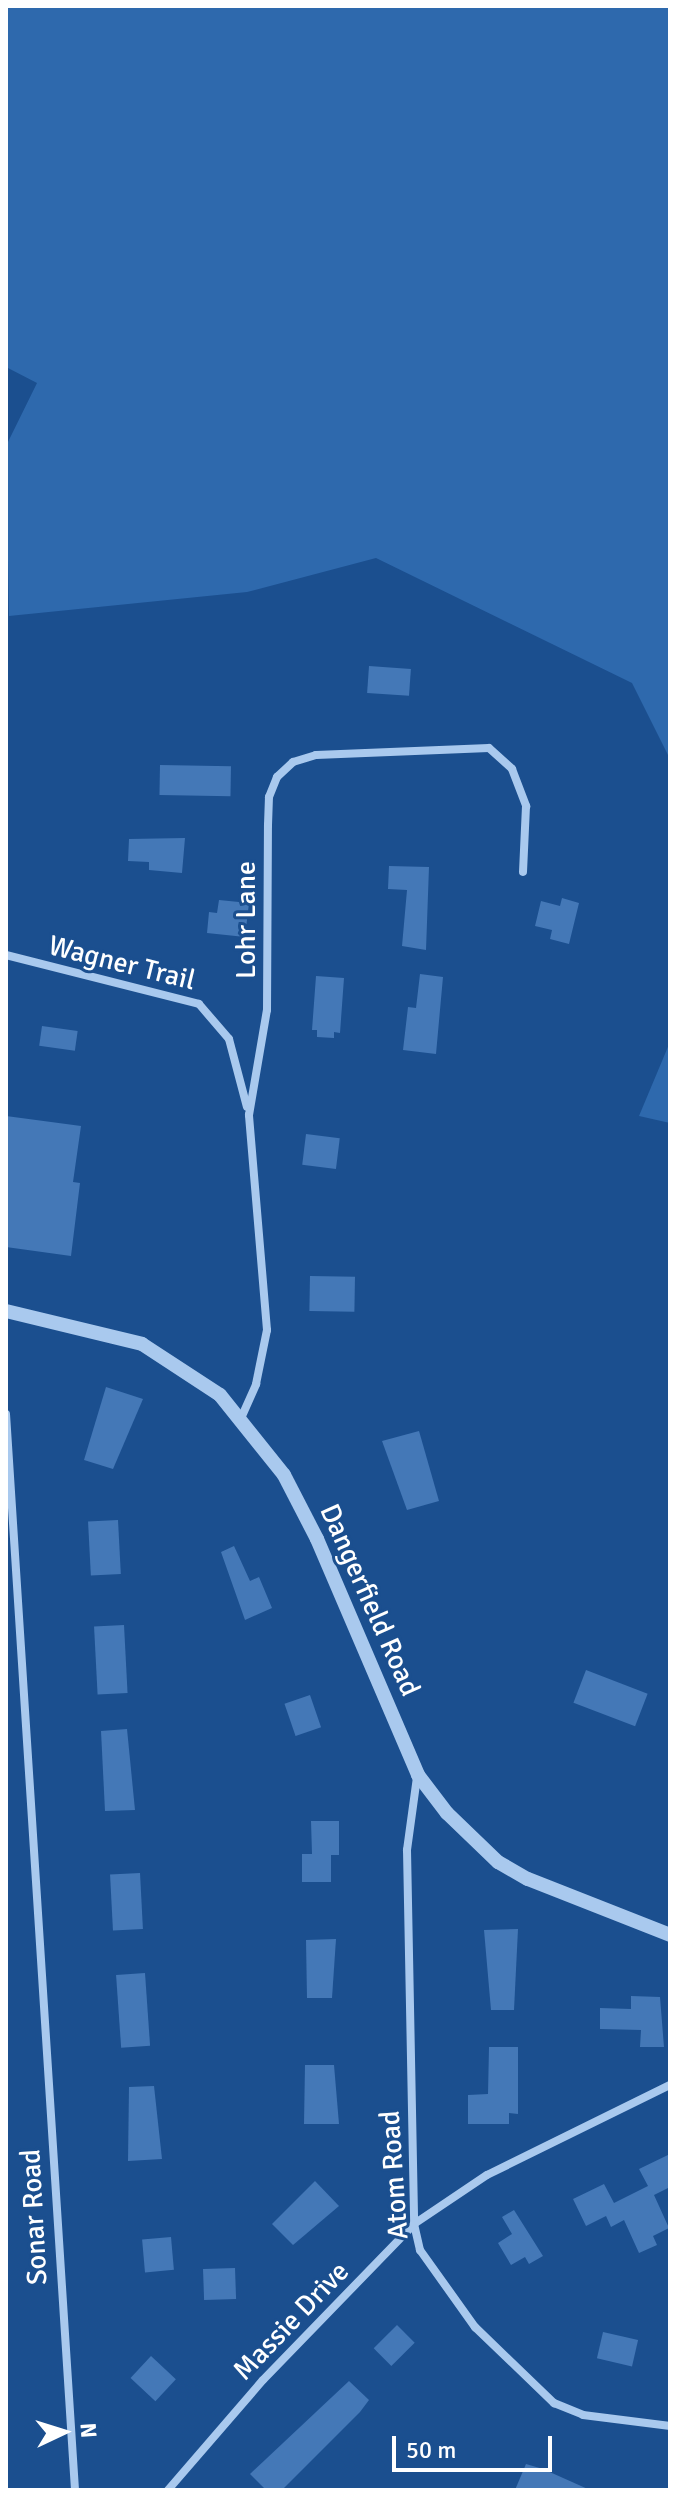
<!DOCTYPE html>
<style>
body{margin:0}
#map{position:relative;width:676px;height:2496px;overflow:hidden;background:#1b4f8f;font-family:Signika,sans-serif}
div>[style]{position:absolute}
.green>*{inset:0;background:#2e69ad}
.building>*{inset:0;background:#4478b7;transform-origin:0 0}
.minor>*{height:8px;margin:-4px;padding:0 4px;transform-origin:4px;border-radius:4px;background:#a9c9ee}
.tertiary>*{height:14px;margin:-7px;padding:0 7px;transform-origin:7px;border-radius:7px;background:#a9c9ee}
span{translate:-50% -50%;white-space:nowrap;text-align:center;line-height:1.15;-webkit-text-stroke:6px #1b4f8f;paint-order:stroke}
.street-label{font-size:28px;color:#fff}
.frame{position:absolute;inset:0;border:8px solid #fff;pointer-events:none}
.north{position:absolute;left:24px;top:2392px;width:80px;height:80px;-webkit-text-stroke:6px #1b4f8f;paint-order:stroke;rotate:86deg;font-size:22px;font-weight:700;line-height:32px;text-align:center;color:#fff}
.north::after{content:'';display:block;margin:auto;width:28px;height:36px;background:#fff;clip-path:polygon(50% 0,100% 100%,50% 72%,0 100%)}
.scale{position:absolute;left:392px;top:2436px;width:160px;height:36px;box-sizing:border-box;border:4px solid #fff;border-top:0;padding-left:10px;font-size:24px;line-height:28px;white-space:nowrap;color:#fff;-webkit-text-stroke:6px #1b4f8f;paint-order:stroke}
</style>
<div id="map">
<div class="green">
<i style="clip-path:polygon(6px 6px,670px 6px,670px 759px,632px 683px,376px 558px,247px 592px,9px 616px,6px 446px,37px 383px,6px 367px)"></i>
<i style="clip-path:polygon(670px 1042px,670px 1123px,639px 1116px)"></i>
</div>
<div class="building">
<i style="left:369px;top:666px;width:42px;height:27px;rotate:4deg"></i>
<i style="left:160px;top:765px;width:71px;height:30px;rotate:1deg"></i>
<i style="clip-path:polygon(185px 838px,182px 873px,149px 870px,149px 862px,128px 861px,129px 839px)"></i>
<i style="clip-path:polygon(389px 866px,429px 867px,426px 950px,402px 946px,407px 890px,388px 889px)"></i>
<i style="clip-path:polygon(562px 898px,579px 903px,569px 944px,550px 939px,552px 930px,535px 926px,541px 901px,560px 906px)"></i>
<i style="clip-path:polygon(219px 900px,249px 903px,245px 937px,207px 933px,209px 912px,217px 913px)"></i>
<i style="clip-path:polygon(420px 974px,443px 977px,436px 1054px,403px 1050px,408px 1007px,416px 1008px)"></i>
<i style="clip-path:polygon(316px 976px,344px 978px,340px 1033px,334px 1032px,334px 1038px,317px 1037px,317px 1030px,312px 1030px)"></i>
<i style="left:42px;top:1026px;width:36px;height:20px;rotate:8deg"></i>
<i style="clip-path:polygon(6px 1116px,81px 1126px,73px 1182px,80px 1183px,71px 1256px,6px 1247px)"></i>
<i style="left:306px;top:1134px;width:34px;height:31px;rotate:7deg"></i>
<i style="left:310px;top:1276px;width:45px;height:35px;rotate:1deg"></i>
<i style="clip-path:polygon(106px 1387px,143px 1399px,113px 1469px,84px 1460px)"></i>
<i style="clip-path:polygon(419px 1431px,439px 1501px,407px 1510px,382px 1441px)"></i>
<i style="left:118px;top:1520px;width:54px;height:30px;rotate:87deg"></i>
<i style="clip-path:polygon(234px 1546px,250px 1581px,259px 1577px,272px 1608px,245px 1620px,221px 1552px)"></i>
<i style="left:124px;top:1625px;width:68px;height:30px;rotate:87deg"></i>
<i style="left:586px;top:1670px;width:66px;height:35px;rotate:21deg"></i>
<i style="left:310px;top:1695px;width:34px;height:27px;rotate:71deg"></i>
<i style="clip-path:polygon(127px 1729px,135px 1810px,105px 1811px,101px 1731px)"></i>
<i style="clip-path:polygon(311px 1821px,339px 1821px,339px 1855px,331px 1855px,331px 1882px,302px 1882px,302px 1854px,312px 1854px)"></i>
<i style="left:140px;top:1873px;width:56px;height:30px;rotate:87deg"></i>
<i style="clip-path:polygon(518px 1929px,514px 2010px,491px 2010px,484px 1930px)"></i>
<i style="clip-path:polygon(336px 1939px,332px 1998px,307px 1998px,306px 1940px)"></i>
<i style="left:145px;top:1973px;width:73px;height:29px;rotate:86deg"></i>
<i style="clip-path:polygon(631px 1996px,660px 1997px,664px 2047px,640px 2047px,641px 2030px,600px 2029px,600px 2008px,631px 2009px)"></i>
<i style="clip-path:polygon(489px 2047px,518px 2047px,518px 2114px,509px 2113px,509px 2124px,468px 2124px,468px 2095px,488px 2094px)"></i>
<i style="clip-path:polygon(305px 2065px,334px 2065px,339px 2124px,304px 2124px)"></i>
<i style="clip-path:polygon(154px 2086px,162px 2159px,128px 2161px,129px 2087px)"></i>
<i style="clip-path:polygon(670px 2154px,670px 2187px,654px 2195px,669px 2228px,653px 2236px,657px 2245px,639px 2253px,624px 2220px,611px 2227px,606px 2216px,586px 2226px,573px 2199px,604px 2184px,614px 2203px,648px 2186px,639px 2169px)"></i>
<i style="clip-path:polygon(315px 2181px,339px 2206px,293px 2245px,272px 2224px)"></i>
<i style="clip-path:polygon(514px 2210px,543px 2256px,529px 2264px,525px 2257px,511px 2265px,498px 2243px,512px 2234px,502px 2217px)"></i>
<i style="left:171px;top:2237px;width:33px;height:29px;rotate:85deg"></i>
<i style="left:235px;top:2268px;width:31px;height:32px;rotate:88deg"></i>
<i style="left:397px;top:2325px;width:25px;height:33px;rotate:45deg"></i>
<i style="left:603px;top:2332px;width:36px;height:27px;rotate:13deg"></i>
<i style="left:151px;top:2356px;width:34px;height:30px;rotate:43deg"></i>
<i style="clip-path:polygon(349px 2381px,369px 2400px,360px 2412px,282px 2490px,266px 2490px,250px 2474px)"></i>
<i style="clip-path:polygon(526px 2464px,543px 2469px,590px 2490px,515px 2490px)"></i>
</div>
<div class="minor">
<i style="left:6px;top:955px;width:199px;rotate:14.2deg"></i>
<i style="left:199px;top:1004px;width:46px;rotate:49.4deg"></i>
<i style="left:229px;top:1039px;width:70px;rotate:75.2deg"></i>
<i style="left:6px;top:1414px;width:1078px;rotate:86.33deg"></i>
<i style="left:242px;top:1416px;width:35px;rotate:-66deg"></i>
<i style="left:256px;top:1384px;width:55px;rotate:-78.5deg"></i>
<i style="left:267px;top:1330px;width:216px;rotate:-94.8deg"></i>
<i style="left:249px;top:1115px;width:107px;rotate:-80.3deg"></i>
<i style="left:267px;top:1010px;width:185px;rotate:-89.7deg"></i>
<i style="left:268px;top:825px;width:28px;rotate:-88deg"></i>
<i style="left:269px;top:797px;width:22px;rotate:-68deg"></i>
<i style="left:277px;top:777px;width:22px;rotate:-43deg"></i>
<i style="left:293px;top:762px;width:24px;rotate:-17deg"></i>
<i style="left:316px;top:755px;width:173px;rotate:-2.3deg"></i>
<i style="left:489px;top:748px;width:31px;rotate:42deg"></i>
<i style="left:512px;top:769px;width:40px;rotate:69deg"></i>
<i style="left:526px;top:806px;width:66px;rotate:92.6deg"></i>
<i style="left:417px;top:1777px;width:74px;rotate:97.8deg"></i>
<i style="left:407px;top:1850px;width:374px;rotate:88.9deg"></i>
<i style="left:414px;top:2224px;width:27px;rotate:77deg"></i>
<i style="left:420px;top:2250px;width:95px;rotate:54.5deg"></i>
<i style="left:475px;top:2327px;width:110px;rotate:43.9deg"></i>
<i style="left:554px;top:2403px;width:31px;rotate:22deg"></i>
<i style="left:583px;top:2415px;width:88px;rotate:7.2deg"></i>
<i style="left:168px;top:2490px;width:145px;rotate:-49.2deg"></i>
<i style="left:263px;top:2380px;width:217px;rotate:-45.9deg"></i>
<i style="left:414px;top:2224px;width:88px;rotate:-33.9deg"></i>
<i style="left:487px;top:2175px;width:204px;rotate:-26.2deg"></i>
</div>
<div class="tertiary">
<i style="left:6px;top:1311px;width:140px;rotate:13.6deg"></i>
<i style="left:142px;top:1344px;width:93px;rotate:33.2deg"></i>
<i style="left:220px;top:1395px;width:102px;rotate:51.3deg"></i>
<i style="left:284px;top:1475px;width:72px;rotate:62.7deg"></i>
<i style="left:317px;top:1539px;width:257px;rotate:66.8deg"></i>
<i style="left:418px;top:1775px;width:48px;rotate:52.7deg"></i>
<i style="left:447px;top:1813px;width:71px;rotate:43.9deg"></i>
<i style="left:498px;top:1862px;width:34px;rotate:30deg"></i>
<i style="left:528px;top:1879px;width:153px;rotate:21.5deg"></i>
</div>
<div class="street-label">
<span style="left:246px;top:920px;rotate:-90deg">Lohr Lane</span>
<span style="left:122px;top:963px;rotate:14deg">Wagner Trail</span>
<span style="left:370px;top:1600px;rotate:66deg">Dangerfield Road</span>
<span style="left:394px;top:2175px;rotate:-94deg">Atom Road</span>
<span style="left:34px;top:2217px;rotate:-93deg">Sonar Road</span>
<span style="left:291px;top:2321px;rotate:-46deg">Massie Drive</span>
</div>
<div class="frame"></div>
<div class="north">N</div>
<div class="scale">50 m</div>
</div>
